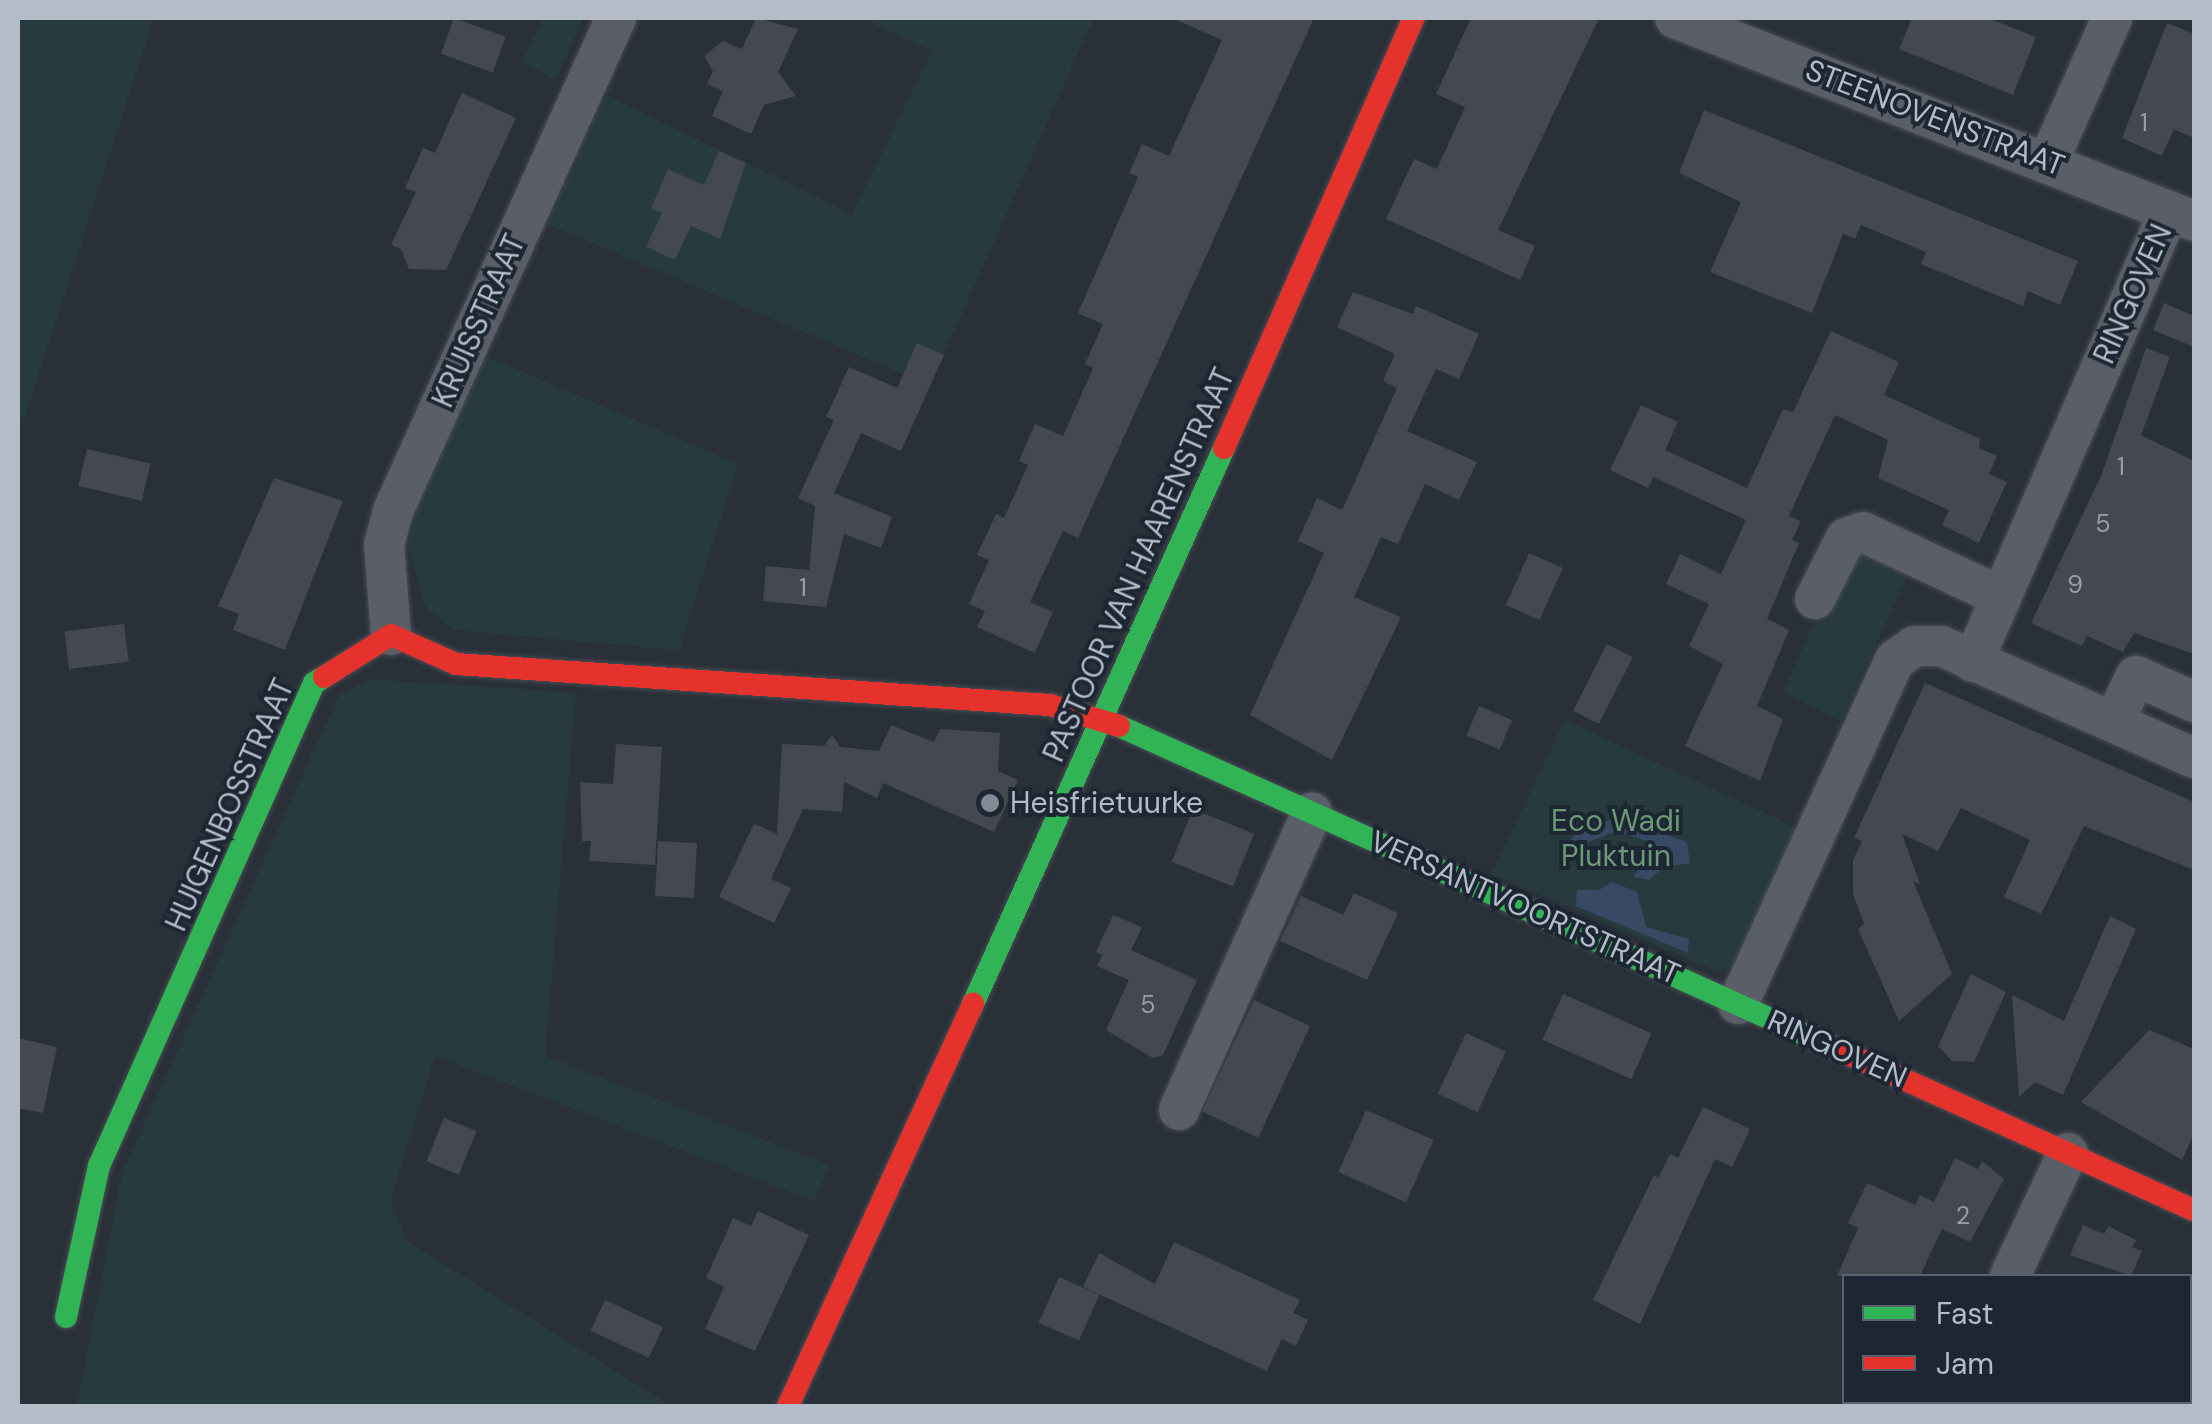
<!DOCTYPE html>
<style>
body{margin:0}
#map{position:relative;width:2212px;height:1424px;overflow:hidden;background:#2a3038;font-family:"DM Sans",sans-serif}
div>[style]{position:absolute}
.green>*{inset:0;background:#273a3e}
.water>*{inset:0;background:#384963}
.building>*{inset:0;background:#444950;transform-origin:0 0}
.roads{filter:drop-shadow(0 0 2px #484c53) drop-shadow(0 0 2px #484c53)}
.street>*{height:40px;margin:-20px;padding:0 20px;transform-origin:20px;border-radius:20px;background:#5a5e66}
.fast>*{height:22px;margin:-11px;padding:0 11px;transform-origin:11px;border-radius:11px;background:#30b455}
.jam>*{height:22px;margin:-11px;padding:0 11px;transform-origin:11px;border-radius:11px;background:#e5322d}
.dots>*{width:28px;height:28px;translate:-50% -50%;box-sizing:border-box;border:5px solid #1d2633;border-radius:50%}
span{translate:-50% -50%;white-space:nowrap;text-align:center;line-height:1.15;-webkit-text-stroke:8px #1d2633;paint-order:stroke}
.number-label{font-size:25px;color:#989fab}
.number-label span{-webkit-text-stroke-width:0}
.street-label{font-size:30px;color:#b4bcc9}
.poi-label{font-size:30px;color:#b4bcc9}
.left{translate:0 -50%;text-align:left}
.park-label{font-size:30px;color:#6b9a76}
.frame{position:absolute;inset:0;border:20px solid #b4bcc9;pointer-events:none}
.legend{position:absolute;left:1842px;top:1274px;width:350px;height:130px;box-sizing:border-box;background:#1d2633;border:2px solid #59626f;margin:0;padding:12px 18px;list-style:none;font-size:30px;color:#b4bcc9}
.legend li{display:flex;align-items:center;gap:20px;height:50px}
.legend b{width:50px;border:2px solid #59626f}
</style>
<div id="map">
<div class="green">
<i style="clip-path:polygon(18px 18px,154px 18px,25px 417px,18px 416px)"></i>
<i style="clip-path:polygon(543px 18px,584px 18px,555px 80px,522px 62px)"></i>
<i style="clip-path:polygon(861px 18px,1094px 18px,930px 385px,547px 224px,606px 95px,852px 214px,932px 51px)"></i>
<i style="clip-path:polygon(486px 356px,738px 464px,679px 650px,452px 630px,425px 606px,409px 549px,413px 516px)"></i>
<i style="clip-path:polygon(1856px 551px,1909px 573px,1841px 721px,1783px 692px,1817px 616px,1829px 620px)"></i>
<i style="clip-path:polygon(372px 679px,576px 693px,545px 1056px,830px 1165px,814px 1201px,435px 1056px,391px 1199px,405px 1240px,671px 1406px,77px 1406px,122px 1173px,339px 695px)"></i>
<i style="clip-path:polygon(1565px 720px,1797px 828px,1733px 966px,1719px 972px,1491px 874px)"></i>
</div>
<div class="water">
<i style="clip-path:polygon(1620px 817px,1687px 842px,1690px 863px,1664px 867px,1649px 880px,1633px 877px,1652px 851px,1646px 841px,1617px 831px,1562px 852px,1579px 829px)"></i>
<i style="clip-path:polygon(1612px 882px,1637px 892px,1646px 927px,1689px 939px,1688px 953px,1576px 906px,1577px 890px,1599px 890px)"></i>
</div>
<div class="building">
<i style="left:454px;top:18px;width:55px;height:38px;rotate:20deg"></i>
<i style="clip-path:polygon(756px 18px,798px 29px,778px 72px,796px 96px,764px 105px,751px 134px,712px 116px,723px 91px,707px 84px,713px 71px,704px 56px,723px 41px,742px 49px)"></i>
<i style="clip-path:polygon(1172px 18px,1314px 18px,1078px 538px,1063px 531px,1030px 602px,1053px 612px,1035px 653px,977px 627px,985px 611px,969px 604px,989px 560px,977px 555px,996px 514px,1004px 518px,1028px 465px,1019px 461px,1035px 424px,1063px 436px,1093px 368px,1085px 364px,1103px 324px,1078px 313px,1138px 177px,1129px 173px,1142px 144px,1169px 156px,1222px 40px)"></i>
<i style="clip-path:polygon(1471px 18px,1599px 18px,1498px 230px,1535px 246px,1520px 280px,1386px 219px,1414px 159px,1437px 169px,1465px 107px,1436px 94px)"></i>
<i style="clip-path:polygon(1912px 18px,1988px 18px,2036px 37px,2013px 95px,1899px 49px)"></i>
<i style="clip-path:polygon(2167px 23px,2194px 34px,2194px 138px,2174px 129px,2162px 156px,2122px 138px)"></i>
<i style="clip-path:polygon(462px 93px,516px 118px,446px 270px,409px 269px,401px 249px,391px 245px,416px 192px,405px 188px,423px 148px,435px 153px)"></i>
<i style="clip-path:polygon(1704px 110px,2078px 261px,2060px 305px,2028px 291px,2023px 306px,1921px 264px,1926px 252px,1861px 225px,1855px 239px,1843px 234px,1812px 313px,1710px 272px,1741px 202px,1679px 173px)"></i>
<i style="clip-path:polygon(719px 151px,746px 163px,720px 239px,691px 226px,675px 260px,646px 247px,662px 213px,651px 208px,668px 169px,704px 185px)"></i>
<i style="clip-path:polygon(1353px 292px,1413px 314px,1416px 306px,1479px 334px,1459px 379px,1436px 369px,1407px 431px,1477px 462px,1459px 500px,1425px 484px,1398px 544px,1381px 537px,1354px 597px,1401px 617px,1332px 760px,1250px 715px,1324px 553px,1298px 541px,1317px 498px,1342px 510px,1397px 388px,1383px 381px,1395px 354px,1337px 327px)"></i>
<i style="clip-path:polygon(2164px 303px,2194px 316px,2194px 347px,2153px 330px)"></i>
<i style="clip-path:polygon(1831px 331px,1899px 362px,1884px 395px,1980px 439px,1979px 448px,1997px 456px,1989px 474px,2007px 482px,1979px 543px,1942px 525px,1949px 510px,1878px 478px,1888px 440px,1835px 415px,1789px 516px,1801px 521px,1792px 540px,1799px 543px,1767px 619px,1789px 630px,1757px 706px,1783px 719px,1760px 781px,1685px 746px,1723px 664px,1689px 646px,1709px 604px,1666px 584px,1680px 554px,1721px 574px,1746px 520px,1653px 477px,1648px 488px,1610px 470px,1641px 405px,1678px 422px,1665px 450px,1747px 488px,1783px 409px,1793px 412px)"></i>
<i style="clip-path:polygon(917px 343px,944px 355px,901px 451px,861px 433px,834px 493px,892px 517px,881px 548px,844px 534px,826px 607px,763px 601px,766px 566px,809px 570px,815px 506px,798px 498px,834px 420px,826px 417px,849px 367px,897px 388px)"></i>
<i style="clip-path:polygon(2146px 348px,2170px 357px,2141px 435px,2194px 461px,2194px 654px,2134px 633px,2123px 652px,2087px 636px,2082px 646px,2031px 623px,2101px 476px)"></i>
<i style="left:87px;top:449px;width:65px;height:38px;rotate:13deg"></i>
<i style="clip-path:polygon(274px 478px,343px 501px,285px 650px,233px 630px,239px 614px,218px 606px)"></i>
<i style="left:1529px;top:553px;width:37px;height:57px;rotate:24deg"></i>
<i style="left:124px;top:624px;width:38px;height:60px;rotate:83deg"></i>
<i style="left:1607px;top:644px;width:29px;height:75px;rotate:27deg"></i>
<i style="clip-path:polygon(1925px 683px,2194px 802px,2194px 870px,2084px 826px,2041px 914px,2004px 897px,2030px 840px,1961px 808px,1938px 851px,1902px 834px,1920px 884px,1913px 881px,1952px 974px,1899px 1021px,1858px 929px,1864px 924px,1853px 894px,1853px 860px,1862px 841px,1854px 838px)"></i>
<i style="left:1479px;top:706px;width:36px;height:32px;rotate:23deg"></i>
<i style="clip-path:polygon(891px 725px,934px 742px,940px 729px,1000px 733px,998px 771px,1018px 780px,994px 832px,883px 783px,877px 798px,844px 782px,842px 812px,803px 809px,771px 879px,791px 888px,774px 923px,719px 897px,754px 824px,777px 834px,782px 744px,824px 746px,832px 735px,840px 747px,879px 751px)"></i>
<i style="clip-path:polygon(616px 744px,662px 747px,655px 865px,589px 861px,591px 841px,582px 841px,580px 782px,613px 784px)"></i>
<i style="left:1193px;top:809px;width:66px;height:57px;rotate:22deg"></i>
<i style="left:658px;top:841px;width:39px;height:55px;rotate:3deg"></i>
<i style="clip-path:polygon(1354px 893px,1398px 913px,1367px 980px,1280px 941px,1301px 896px,1343px 915px)"></i>
<i style="clip-path:polygon(1113px 915px,1142px 927px,1131px 950px,1197px 980px,1163px 1055px,1153px 1058px,1106px 1030px,1129px 980px,1097px 966px,1102px 955px,1096px 952px)"></i>
<i style="clip-path:polygon(2110px 916px,2136px 929px,2063px 1095px,2035px 1082px,2019px 1097px,2012px 995px,2064px 1021px)"></i>
<i style="clip-path:polygon(1971px 974px,2006px 992px,1974px 1062px,1952px 1061px,1938px 1046px)"></i>
<i style="left:1563px;top:994px;width:97px;height:50px;rotate:24deg"></i>
<i style="left:1254px;top:1000px;width:62px;height:123px;rotate:25deg"></i>
<i style="clip-path:polygon(2149px 1030px,2194px 1049px,2194px 1134px,2182px 1160px,2081px 1102px)"></i>
<i style="left:1466px;top:1033px;width:44px;height:67px;rotate:25deg"></i>
<i style="clip-path:polygon(18px 1038px,57px 1047px,43px 1113px,18px 1108px)"></i>
<i style="clip-path:polygon(1703px 1107px,1750px 1129px,1732px 1167px,1715px 1159px,1640px 1324px,1593px 1300px,1654px 1175px,1658px 1178px,1670px 1154px,1678px 1158px)"></i>
<i style="left:1366px;top:1110px;width:74px;height:68px;rotate:24deg"></i>
<i style="left:444px;top:1118px;width:35px;height:47px;rotate:22deg"></i>
<i style="clip-path:polygon(1955px 1158px,1978px 1169px,1982px 1161px,2004px 1179px,1970px 1242px,1942px 1229px,1920px 1276px,1837px 1276px,1858px 1228px,1848px 1223px,1867px 1183px,1915px 1205px,1920px 1195px,1934px 1202px)"></i>
<i style="clip-path:polygon(758px 1211px,809px 1235px,755px 1351px,705px 1329px,724px 1287px,706px 1278px,733px 1218px,751px 1226px)"></i>
<i style="clip-path:polygon(2083px 1225px,2104px 1234px,2108px 1226px,2136px 1240px,2132px 1247px,2142px 1251px,2131px 1276px,2070px 1255px)"></i>
<i style="clip-path:polygon(1174px 1242px,1300px 1300px,1293px 1313px,1308px 1320px,1296px 1346px,1282px 1339px,1267px 1371px,1083px 1287px,1099px 1253px,1155px 1284px)"></i>
<i style="left:1059px;top:1277px;width:44px;height:50px;rotate:24deg"></i>
<i style="left:605px;top:1300px;width:64px;height:34px;rotate:25deg"></i>
</div>
<div class="roads">
<div class="street">
<i style="left:1675px;top:18px;width:557px;rotate:21.36deg"></i>
<i style="left:2048px;top:162px;width:158px;rotate:-66deg"></i>
<i style="left:1815px;top:599px;width:68px;rotate:-63.1deg"></i>
<i style="left:1846px;top:538px;width:18px;rotate:-19deg"></i>
<i style="left:1863px;top:532px;width:153px;rotate:25.1deg"></i>
<i style="left:391px;top:635px;width:90px;rotate:-94.4deg"></i>
<i style="left:384px;top:545px;width:35px;rotate:-75deg"></i>
<i style="left:393px;top:511px;width:541px;rotate:-65.66deg"></i>
<i style="left:1973px;top:662px;width:492px;rotate:-66.5deg"></i>
<i style="left:2115px;top:719px;width:48px;rotate:-64deg"></i>
<i style="left:2136px;top:676px;width:64px;rotate:24.1deg"></i>
<i style="left:1738px;top:1004px;width:378px;rotate:-65.5deg"></i>
<i style="left:1895px;top:660px;width:24px;rotate:-35deg"></i>
<i style="left:1915px;top:646px;width:26px"></i>
<i style="left:1941px;top:646px;width:277px;rotate:23.9deg"></i>
<i style="left:1179px;top:1110px;width:326px;rotate:-65.9deg"></i>
<i style="left:2010px;top:1276px;width:136px;rotate:-64.8deg"></i>
<i style="left:1950px;top:1406px;width:4px;rotate:-63deg"></i>
</div>
<div class="fast">
<i style="left:1119px;top:726px;width:777px;rotate:24.22deg"></i>
<i style="left:973px;top:1004px;width:610px;rotate:-65.7deg"></i>
<i style="left:66px;top:1317px;width:155px;rotate:-77.7deg"></i>
<i style="left:99px;top:1166px;width:529px;rotate:-66deg"></i>
<i style="left:314px;top:683px;width:12px;rotate:-31deg"></i>
</div>
<div class="jam">
<i style="left:1224px;top:448px;width:470px;rotate:-66.2deg"></i>
<i style="left:324px;top:677px;width:79px;rotate:-32.1deg"></i>
<i style="left:391px;top:635px;width:71px;rotate:24deg"></i>
<i style="left:456px;top:664px;width:595px;rotate:3.95deg"></i>
<i style="left:1050px;top:705px;width:72px;rotate:16.9deg"></i>
<i style="left:1828px;top:1045px;width:401px;rotate:24.3deg"></i>
<i style="left:788px;top:1406px;width:443px;rotate:-65.3deg"></i>
</div>
</div>
<div class="dots">
<i style="left:990px;top:803px;background:#848b96"></i>
</div>
<div class="number-label">
<span style="left:2144px;top:123px">1</span>
<span style="left:2121px;top:467px">1</span>
<span style="left:2103px;top:524px">5</span>
<span style="left:2075px;top:585px">9</span>
<span style="left:803px;top:588px">1</span>
<span style="left:1148px;top:1005px">5</span>
<span style="left:1963px;top:1216px">2</span>
</div>
<div class="street-label">
<span style="left:1935px;top:118px;rotate:21deg">STEENOVENSTRAAT</span>
<span style="left:2133px;top:294px;rotate:-66deg">RINGOVEN</span>
<span style="left:479px;top:321px;rotate:-66deg">KRUISSTRAAT</span>
<span style="left:1139px;top:565px;rotate:-66deg">PASTOOR VAN HAARENSTRAAT</span>
<span style="left:230px;top:805px;rotate:-66deg">HUIGENBOSSTRAAT</span>
<span style="left:1525px;top:908px;rotate:24deg">VERSANTVOORTSTRAAT</span>
<span style="left:1837px;top:1049px;rotate:24deg">RINGOVEN</span>
</div>
<div class="poi-label">
<span class="left" style="left:1010px;top:803px">Heisfrietuurke</span>
</div>
<div class="park-label">
<span style="left:1616px;top:838px">Eco Wadi<br>Pluktuin</span>
</div>
<div class="frame"></div>
<ul class="legend">
<li><b style="height:12px;background:#30b455"></b>Fast</li>
<li><b style="height:12px;background:#e5322d"></b>Jam</li>
</ul>
</div>
